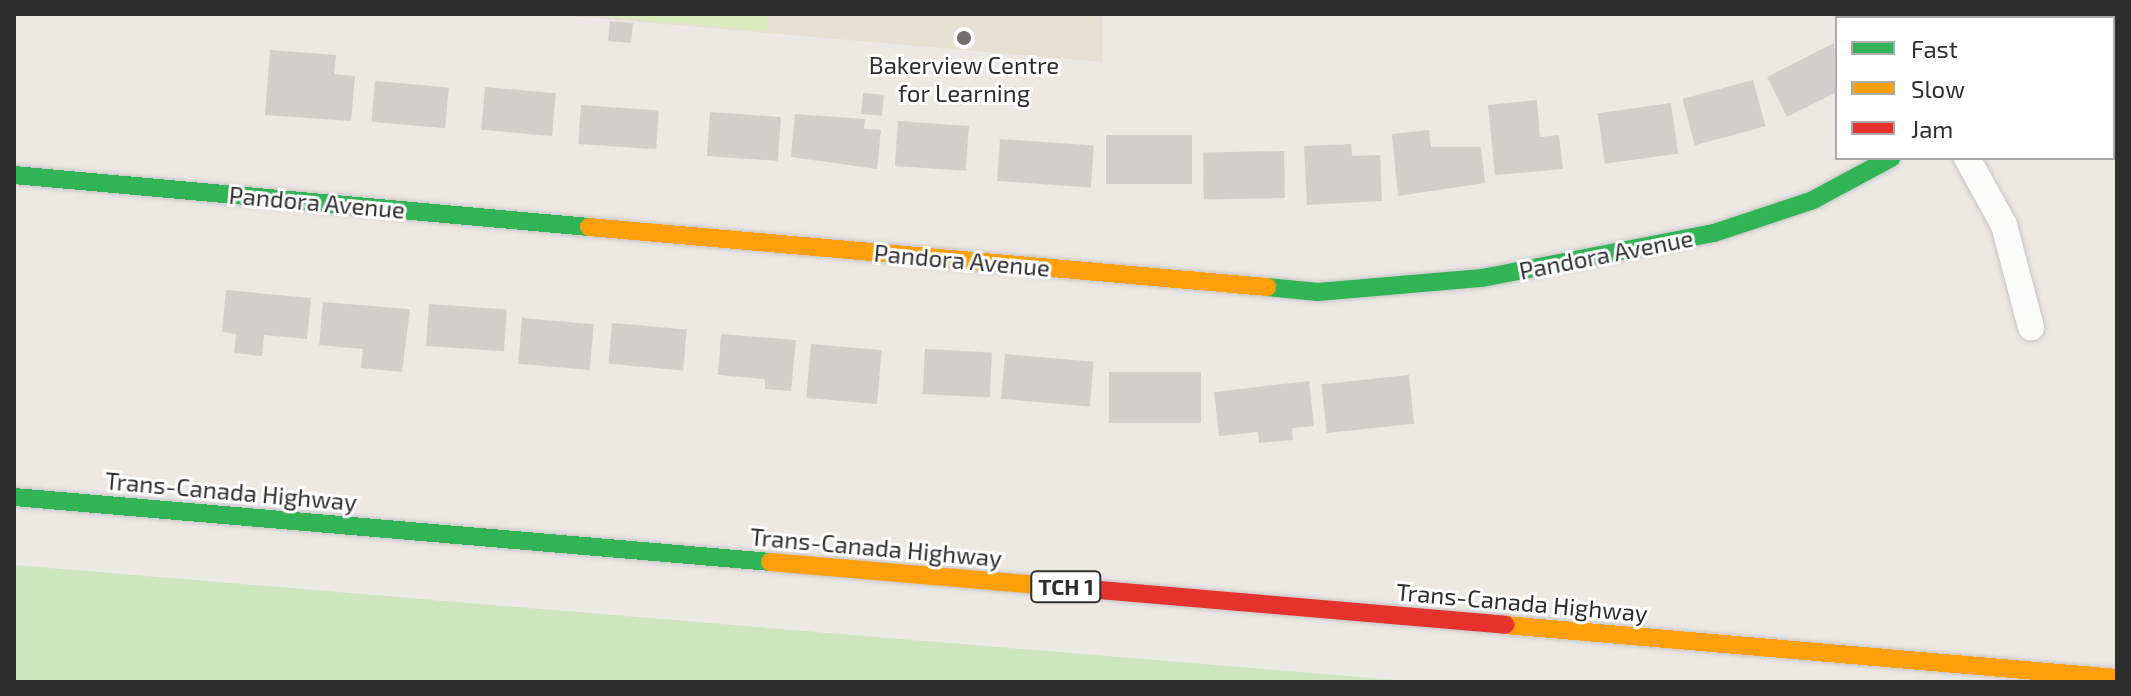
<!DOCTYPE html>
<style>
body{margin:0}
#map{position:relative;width:2131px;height:696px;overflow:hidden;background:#ece8e4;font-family:"Exo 2",sans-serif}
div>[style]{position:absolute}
.education>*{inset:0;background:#e6e0d3}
.green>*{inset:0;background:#cee6be}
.pitch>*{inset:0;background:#d9eabb}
.building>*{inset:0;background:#d1cecb;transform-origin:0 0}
.roads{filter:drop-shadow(0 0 2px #c5c4c5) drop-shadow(0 0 2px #c5c4c5)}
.street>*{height:26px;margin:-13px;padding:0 13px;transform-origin:13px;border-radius:13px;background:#fcfcfb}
.fast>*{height:18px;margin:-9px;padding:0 9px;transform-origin:9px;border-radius:9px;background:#30b455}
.slow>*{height:18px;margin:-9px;padding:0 9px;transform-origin:9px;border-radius:9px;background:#ff9f0a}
.jam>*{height:18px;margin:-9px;padding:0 9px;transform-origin:9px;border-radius:9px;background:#e5322d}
.dots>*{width:22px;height:22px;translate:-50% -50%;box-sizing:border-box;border:4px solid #fff;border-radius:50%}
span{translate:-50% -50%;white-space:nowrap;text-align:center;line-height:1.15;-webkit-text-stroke:6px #fff;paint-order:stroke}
.shield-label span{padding:2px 6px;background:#fff;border:2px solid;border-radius:6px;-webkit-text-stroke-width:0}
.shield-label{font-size:22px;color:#2e2e2e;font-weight:700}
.poi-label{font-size:24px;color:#2e2e2e}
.street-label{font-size:24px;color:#2e2e2e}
.frame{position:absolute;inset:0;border:16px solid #2e2e2e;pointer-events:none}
.legend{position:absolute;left:1835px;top:16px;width:280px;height:144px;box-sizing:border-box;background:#fff;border:2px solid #ababab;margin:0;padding:10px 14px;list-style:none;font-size:24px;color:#2e2e2e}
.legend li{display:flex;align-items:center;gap:16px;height:40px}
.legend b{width:40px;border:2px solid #ababab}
</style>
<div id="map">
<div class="education">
<i style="clip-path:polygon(548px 14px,1102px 14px,1103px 62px)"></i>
</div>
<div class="green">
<i style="clip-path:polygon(14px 565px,757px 627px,1420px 682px,14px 682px)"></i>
</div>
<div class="pitch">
<i style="clip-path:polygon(574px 14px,768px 14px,768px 31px)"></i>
</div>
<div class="building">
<i style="left:1873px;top:14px;width:83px;height:9px"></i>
<i style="left:610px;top:21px;width:23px;height:20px;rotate:5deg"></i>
<i style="clip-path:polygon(1834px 43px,1837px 92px,1787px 117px,1767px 77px)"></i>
<i style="clip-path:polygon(270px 50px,336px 55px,334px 74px,355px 76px,351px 121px,265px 115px)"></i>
<i style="left:1753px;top:80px;width:48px;height:73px;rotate:75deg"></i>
<i style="left:375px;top:81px;width:74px;height:41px;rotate:5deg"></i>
<i style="left:485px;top:87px;width:71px;height:43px;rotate:5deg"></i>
<i style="left:863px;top:93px;width:21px;height:21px;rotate:5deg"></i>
<i style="clip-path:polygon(1537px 100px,1540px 137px,1559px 135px,1563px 169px,1495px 175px,1488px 105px)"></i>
<i style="left:1671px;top:103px;width:51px;height:74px;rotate:82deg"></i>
<i style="left:581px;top:105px;width:78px;height:39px;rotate:4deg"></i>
<i style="left:710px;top:112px;width:71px;height:44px;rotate:4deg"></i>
<i style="clip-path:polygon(795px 114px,865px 119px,864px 129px,881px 130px,877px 169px,791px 157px)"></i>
<i style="left:898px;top:121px;width:71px;height:45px;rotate:4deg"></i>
<i style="clip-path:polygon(1429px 130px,1431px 147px,1481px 147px,1485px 183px,1398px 196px,1392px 134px)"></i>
<i style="left:1106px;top:135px;width:86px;height:49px"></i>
<i style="left:1000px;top:139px;width:94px;height:42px;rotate:4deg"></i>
<i style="clip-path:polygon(1351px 144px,1352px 156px,1380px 155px,1382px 201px,1307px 205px,1304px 146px)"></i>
<i style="left:1284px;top:151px;width:47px;height:81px;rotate:89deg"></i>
<i style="clip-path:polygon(226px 290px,311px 298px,307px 339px,264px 335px,262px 356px,234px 353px,236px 334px,222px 332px)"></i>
<i style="clip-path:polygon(323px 302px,410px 309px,402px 372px,361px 368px,363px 349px,319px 345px)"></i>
<i style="left:429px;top:304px;width:78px;height:42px;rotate:4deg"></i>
<i style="left:522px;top:318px;width:72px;height:46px;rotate:5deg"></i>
<i style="left:612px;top:323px;width:75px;height:41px;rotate:5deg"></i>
<i style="clip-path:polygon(721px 334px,796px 340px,791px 391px,765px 389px,765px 379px,718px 375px)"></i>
<i style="left:811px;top:344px;width:71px;height:54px;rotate:5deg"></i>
<i style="left:925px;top:349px;width:67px;height:45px;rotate:3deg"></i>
<i style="left:1005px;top:354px;width:89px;height:45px;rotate:5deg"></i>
<i style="left:1109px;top:372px;width:92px;height:51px"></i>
<i style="left:1409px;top:375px;width:49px;height:88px;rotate:84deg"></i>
<i style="clip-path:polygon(1309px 381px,1314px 426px,1292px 428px,1293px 440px,1259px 443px,1258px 432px,1219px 436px,1214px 392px)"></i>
</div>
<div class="roads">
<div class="street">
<i style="left:2063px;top:14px;width:4px;rotate:76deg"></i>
<i style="left:2113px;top:41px;width:4px;rotate:-14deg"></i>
<i style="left:1967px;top:158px;width:77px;rotate:61.1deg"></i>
<i style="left:2004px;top:225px;width:106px;rotate:75.2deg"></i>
</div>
<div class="fast">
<i style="left:14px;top:175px;width:577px;rotate:5.17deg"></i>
<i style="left:1267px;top:287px;width:51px;rotate:5.6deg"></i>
<i style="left:1318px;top:292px;width:165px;rotate:-4.9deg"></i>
<i style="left:1482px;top:278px;width:236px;rotate:-11deg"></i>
<i style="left:1714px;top:233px;width:104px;rotate:-18.4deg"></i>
<i style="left:1813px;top:200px;width:89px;rotate:-28.3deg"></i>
<i style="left:14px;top:497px;width:759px;rotate:4.91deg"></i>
</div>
<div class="slow">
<i style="left:589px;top:227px;width:681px;rotate:5.06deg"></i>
<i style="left:770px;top:562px;width:319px;rotate:4.9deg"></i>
<i style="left:1505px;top:625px;width:614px;rotate:4.95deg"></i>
</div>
<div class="jam">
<i style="left:1088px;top:589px;width:419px;rotate:4.9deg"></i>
</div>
</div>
<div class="dots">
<i style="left:964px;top:38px;background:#706f6e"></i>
</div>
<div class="shield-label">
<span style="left:1066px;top:587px">TCH 1</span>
</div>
<div class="poi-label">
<span style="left:964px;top:79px">Bakerview Centre<br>for Learning</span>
</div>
<div class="street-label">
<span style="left:317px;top:202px;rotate:5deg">Pandora Avenue</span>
<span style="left:1606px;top:254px;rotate:-11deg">Pandora Avenue</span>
<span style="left:962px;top:260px;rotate:5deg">Pandora Avenue</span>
<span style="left:231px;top:491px;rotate:5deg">Trans-Canada Highway</span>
<span style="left:876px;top:547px;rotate:5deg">Trans-Canada Highway</span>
<span style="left:1522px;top:602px;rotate:5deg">Trans-Canada Highway</span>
</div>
<div class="frame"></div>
<ul class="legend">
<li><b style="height:10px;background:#30b455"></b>Fast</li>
<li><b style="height:10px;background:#ff9f0a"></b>Slow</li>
<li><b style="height:10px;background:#e5322d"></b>Jam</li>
</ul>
</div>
